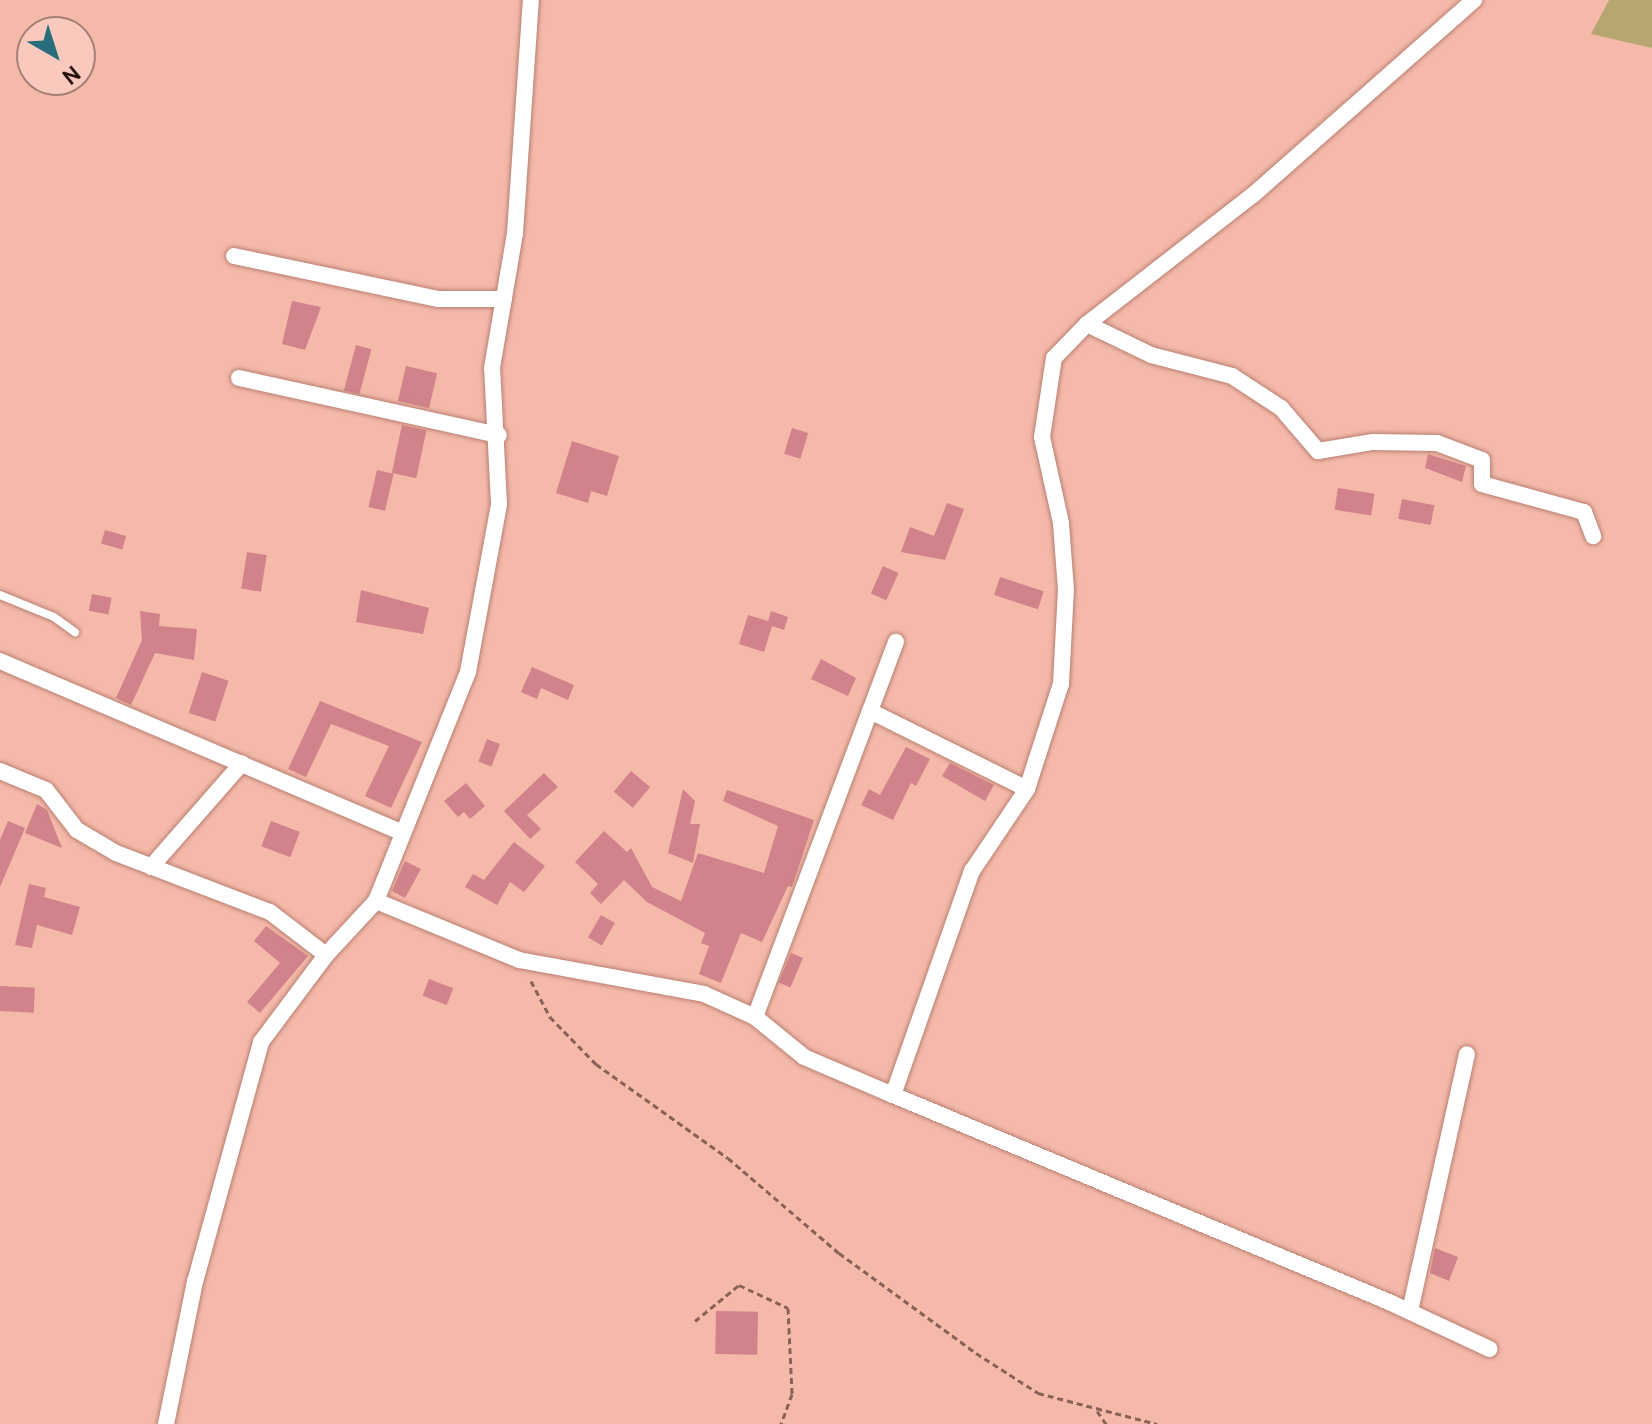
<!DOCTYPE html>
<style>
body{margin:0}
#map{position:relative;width:1652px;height:1424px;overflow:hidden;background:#f5b9aa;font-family:Overpass,sans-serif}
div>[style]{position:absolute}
.green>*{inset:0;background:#b6a671}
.building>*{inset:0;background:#d1828a;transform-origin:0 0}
.path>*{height:3px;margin-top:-1.5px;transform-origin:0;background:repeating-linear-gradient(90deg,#896157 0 6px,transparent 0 10px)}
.roads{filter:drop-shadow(0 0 2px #b88072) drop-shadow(0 0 2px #b88072)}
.lane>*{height:8px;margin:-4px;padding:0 4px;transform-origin:4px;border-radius:4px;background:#fff}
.street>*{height:16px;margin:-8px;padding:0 8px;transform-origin:8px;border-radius:8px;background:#fff}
span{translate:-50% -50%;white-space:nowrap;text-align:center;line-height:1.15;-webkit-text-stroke:8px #fac9bd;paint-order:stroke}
.north{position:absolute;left:16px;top:16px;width:80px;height:80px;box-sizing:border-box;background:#fac9bd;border:2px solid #a57f76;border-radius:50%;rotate:141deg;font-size:22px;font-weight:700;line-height:32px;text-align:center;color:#26110c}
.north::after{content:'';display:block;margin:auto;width:28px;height:36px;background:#276d7b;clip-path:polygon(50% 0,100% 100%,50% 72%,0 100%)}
</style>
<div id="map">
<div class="green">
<i style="clip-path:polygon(1609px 0,1652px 0,1652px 48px,1591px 34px)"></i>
</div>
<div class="building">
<i style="clip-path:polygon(292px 301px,321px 307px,305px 350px,282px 344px)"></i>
<i style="left:356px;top:345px;width:16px;height:47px;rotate:15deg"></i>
<i style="left:406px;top:366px;width:32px;height:36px;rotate:13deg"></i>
<i style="left:402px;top:425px;width:25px;height:49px;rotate:12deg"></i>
<i style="left:792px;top:428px;width:17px;height:27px;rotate:17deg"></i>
<i style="clip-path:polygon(572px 441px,619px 456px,607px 496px,591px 491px,588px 503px,556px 493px)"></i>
<i style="clip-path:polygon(1428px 454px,1466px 466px,1462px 482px,1425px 468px)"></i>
<i style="left:377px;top:470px;width:17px;height:38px;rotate:13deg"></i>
<i style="left:1338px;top:488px;width:37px;height:22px;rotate:9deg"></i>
<i style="left:1402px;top:499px;width:33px;height:20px;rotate:11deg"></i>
<i style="clip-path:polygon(947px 503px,964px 509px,945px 560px,901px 552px,910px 527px,934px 536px)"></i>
<i style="left:105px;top:530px;width:22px;height:14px;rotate:16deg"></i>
<i style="left:247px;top:552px;width:20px;height:37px;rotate:9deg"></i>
<i style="left:883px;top:566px;width:17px;height:30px;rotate:24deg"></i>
<i style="left:1000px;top:577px;width:46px;height:19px;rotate:18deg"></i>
<i style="clip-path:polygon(361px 590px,429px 608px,423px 634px,356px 622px)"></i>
<i style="left:92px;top:594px;width:20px;height:17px;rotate:11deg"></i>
<i style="clip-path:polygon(140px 611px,160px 614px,159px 626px,197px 629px,194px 660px,155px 653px,131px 705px,116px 698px,142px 640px)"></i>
<i style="clip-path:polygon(771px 611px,788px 617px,784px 630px,772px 626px,764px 652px,739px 644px,748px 615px,768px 621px)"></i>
<i style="clip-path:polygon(821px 659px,856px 678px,848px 696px,811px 679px)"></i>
<i style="clip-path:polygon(532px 667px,574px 685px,568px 700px,541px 688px,537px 699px,521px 692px)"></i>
<i style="left:202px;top:672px;width:28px;height:43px;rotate:18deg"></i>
<i style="clip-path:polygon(320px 701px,422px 742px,391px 808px,365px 796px,389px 746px,331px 724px,306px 777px,288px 769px)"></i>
<i style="left:487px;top:739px;width:14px;height:24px;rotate:21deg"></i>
<i style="clip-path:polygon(906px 747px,930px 759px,916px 786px,911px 783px,893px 820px,861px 805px,869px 789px,880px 795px)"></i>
<i style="clip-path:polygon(950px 763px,994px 785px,985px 801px,942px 776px)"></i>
<i style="left:631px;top:771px;width:25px;height:27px;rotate:40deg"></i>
<i style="clip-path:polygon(544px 773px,558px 787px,527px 815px,541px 829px,530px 839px,504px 811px)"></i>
<i style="clip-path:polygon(466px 783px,485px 806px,470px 819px,464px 812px,458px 817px,444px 801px)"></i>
<i style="clip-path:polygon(683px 789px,695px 801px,690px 824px,700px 824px,693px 863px,668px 853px)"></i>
<i style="clip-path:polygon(727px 790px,814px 820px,792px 887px,788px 886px,762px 942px,741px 933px,721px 983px,699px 974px,709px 946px,701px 943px,705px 933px,647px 902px,624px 880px,601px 904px,590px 893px,598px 884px,575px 862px,604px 831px,627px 852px,631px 848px,652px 887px,681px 901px,698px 853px,764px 873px,778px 826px,723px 801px)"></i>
<i style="clip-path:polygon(37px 804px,47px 810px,62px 848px,25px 833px)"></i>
<i style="clip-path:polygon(8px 821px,25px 828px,0 887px,0 840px)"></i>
<i style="left:271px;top:821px;width:31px;height:27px;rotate:21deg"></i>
<i style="clip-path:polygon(514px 842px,545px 866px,524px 892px,510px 882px,497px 905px,465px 887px,473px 874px,484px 880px)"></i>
<i style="clip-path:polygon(405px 861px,421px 869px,405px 898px,392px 891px)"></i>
<i style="clip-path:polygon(29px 884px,46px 888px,44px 897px,80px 907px,72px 935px,37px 925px,32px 948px,15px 945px)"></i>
<i style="left:601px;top:915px;width:16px;height:26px;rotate:30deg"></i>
<i style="clip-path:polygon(266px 926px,308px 956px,260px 1013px,247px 1002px,280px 963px,254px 941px)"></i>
<i style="left:791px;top:953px;width:13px;height:32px;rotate:23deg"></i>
<i style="left:429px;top:979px;width:26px;height:18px;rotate:21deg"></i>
<i style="left:0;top:986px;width:35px;height:25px;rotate:3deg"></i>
<i style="clip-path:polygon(1435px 1248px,1458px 1257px,1449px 1281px,1430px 1273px)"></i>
<i style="left:716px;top:1311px;width:42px;height:43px;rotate:1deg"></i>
</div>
<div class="path">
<i style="left:531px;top:981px;width:41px;rotate:62.2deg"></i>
<i style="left:550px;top:1017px;width:66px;rotate:45.6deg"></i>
<i style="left:596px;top:1064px;width:162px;rotate:35.5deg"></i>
<i style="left:728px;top:1158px;width:146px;rotate:40.6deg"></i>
<i style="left:839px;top:1253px;width:170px;rotate:36.1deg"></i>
<i style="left:976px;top:1353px;width:74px;rotate:32.8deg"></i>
<i style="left:1038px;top:1393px;width:123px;rotate:14.6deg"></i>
<i style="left:695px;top:1321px;width:57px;rotate:-39.3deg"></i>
<i style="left:739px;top:1285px;width:54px;rotate:25.1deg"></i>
<i style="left:788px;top:1308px;width:86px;rotate:87.3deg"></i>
<i style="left:792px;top:1394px;width:32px;rotate:110deg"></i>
<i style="left:1097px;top:1411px;width:16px;rotate:55deg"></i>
</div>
<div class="roads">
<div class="lane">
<i style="left:0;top:595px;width:58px;rotate:22.2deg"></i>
<i style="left:54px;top:617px;width:26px;rotate:36deg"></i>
</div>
<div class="street">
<i style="left:234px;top:256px;width:208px;rotate:11.9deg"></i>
<i style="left:438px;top:299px;width:66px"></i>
<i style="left:1087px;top:324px;width:71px;rotate:25.8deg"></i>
<i style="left:1151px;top:355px;width:84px;rotate:14.5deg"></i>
<i style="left:1232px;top:376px;width:59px;rotate:33.1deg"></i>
<i style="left:1281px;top:408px;width:57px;rotate:49.3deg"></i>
<i style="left:1318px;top:451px;width:56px;rotate:-9.3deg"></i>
<i style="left:1373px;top:442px;width:64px;rotate:0.9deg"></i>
<i style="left:1437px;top:443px;width:48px;rotate:20.7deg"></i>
<i style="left:1482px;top:460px;width:24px;rotate:90deg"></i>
<i style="left:1482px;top:484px;width:106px;rotate:15.4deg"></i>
<i style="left:1584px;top:512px;width:26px;rotate:69deg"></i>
<i style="left:239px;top:378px;width:266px;rotate:12.4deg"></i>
<i style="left:0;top:661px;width:438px;rotate:23.1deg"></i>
<i style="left:870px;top:711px;width:74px;rotate:-69.4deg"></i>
<i style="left:0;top:771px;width:50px;rotate:22.4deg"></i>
<i style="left:46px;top:790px;width:51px;rotate:52.2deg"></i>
<i style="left:77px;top:830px;width:45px;rotate:30.5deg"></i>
<i style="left:116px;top:853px;width:165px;rotate:21deg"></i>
<i style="left:270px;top:912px;width:71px;rotate:37.5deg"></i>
<i style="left:151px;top:867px;width:138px;rotate:-48.8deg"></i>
<i style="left:376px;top:901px;width:247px;rotate:-68.1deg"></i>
<i style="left:468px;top:672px;width:171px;rotate:-79.5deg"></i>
<i style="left:499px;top:504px;width:136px;rotate:-92.9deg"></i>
<i style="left:492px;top:368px;width:137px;rotate:-80.3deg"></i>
<i style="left:515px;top:233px;width:234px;rotate:-86.1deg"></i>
<i style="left:755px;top:1017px;width:327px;rotate:-69.4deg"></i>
<i style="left:870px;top:711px;width:175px;rotate:26.4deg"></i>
<i style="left:893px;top:1095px;width:537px;rotate:22.65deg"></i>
<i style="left:1389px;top:1302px;width:111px;rotate:25deg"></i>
<i style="left:1410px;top:1311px;width:263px;rotate:-77.5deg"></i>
<i style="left:166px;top:1424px;width:145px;rotate:-78.5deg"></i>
<i style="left:195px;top:1282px;width:249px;rotate:-74.6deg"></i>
<i style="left:261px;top:1042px;width:109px;rotate:-53.2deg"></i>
<i style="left:326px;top:955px;width:74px;rotate:-47.2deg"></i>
<i style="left:376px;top:901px;width:155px;rotate:22.4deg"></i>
<i style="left:519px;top:960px;width:188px;rotate:10.4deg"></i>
<i style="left:704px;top:994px;width:56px;rotate:24.3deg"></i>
<i style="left:755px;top:1017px;width:63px;rotate:39.2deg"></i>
<i style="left:804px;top:1057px;width:97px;rotate:23.1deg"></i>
<i style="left:893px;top:1095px;width:238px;rotate:-70.6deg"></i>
<i style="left:972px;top:871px;width:99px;rotate:-56.1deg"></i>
<i style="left:1027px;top:789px;width:110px;rotate:-72.1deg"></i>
<i style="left:1061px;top:684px;width:94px;rotate:-87deg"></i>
<i style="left:1066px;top:590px;width:67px;rotate:-94.3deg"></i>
<i style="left:1061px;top:523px;width:88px;rotate:-102.5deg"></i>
<i style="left:1042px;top:437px;width:80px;rotate:-81.4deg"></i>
<i style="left:1054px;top:358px;width:47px;rotate:-45.9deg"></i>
<i style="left:1087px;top:324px;width:210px;rotate:-37.9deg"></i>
<i style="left:1253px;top:195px;width:295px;rotate:-41.4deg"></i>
</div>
</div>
<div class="north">N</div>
</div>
